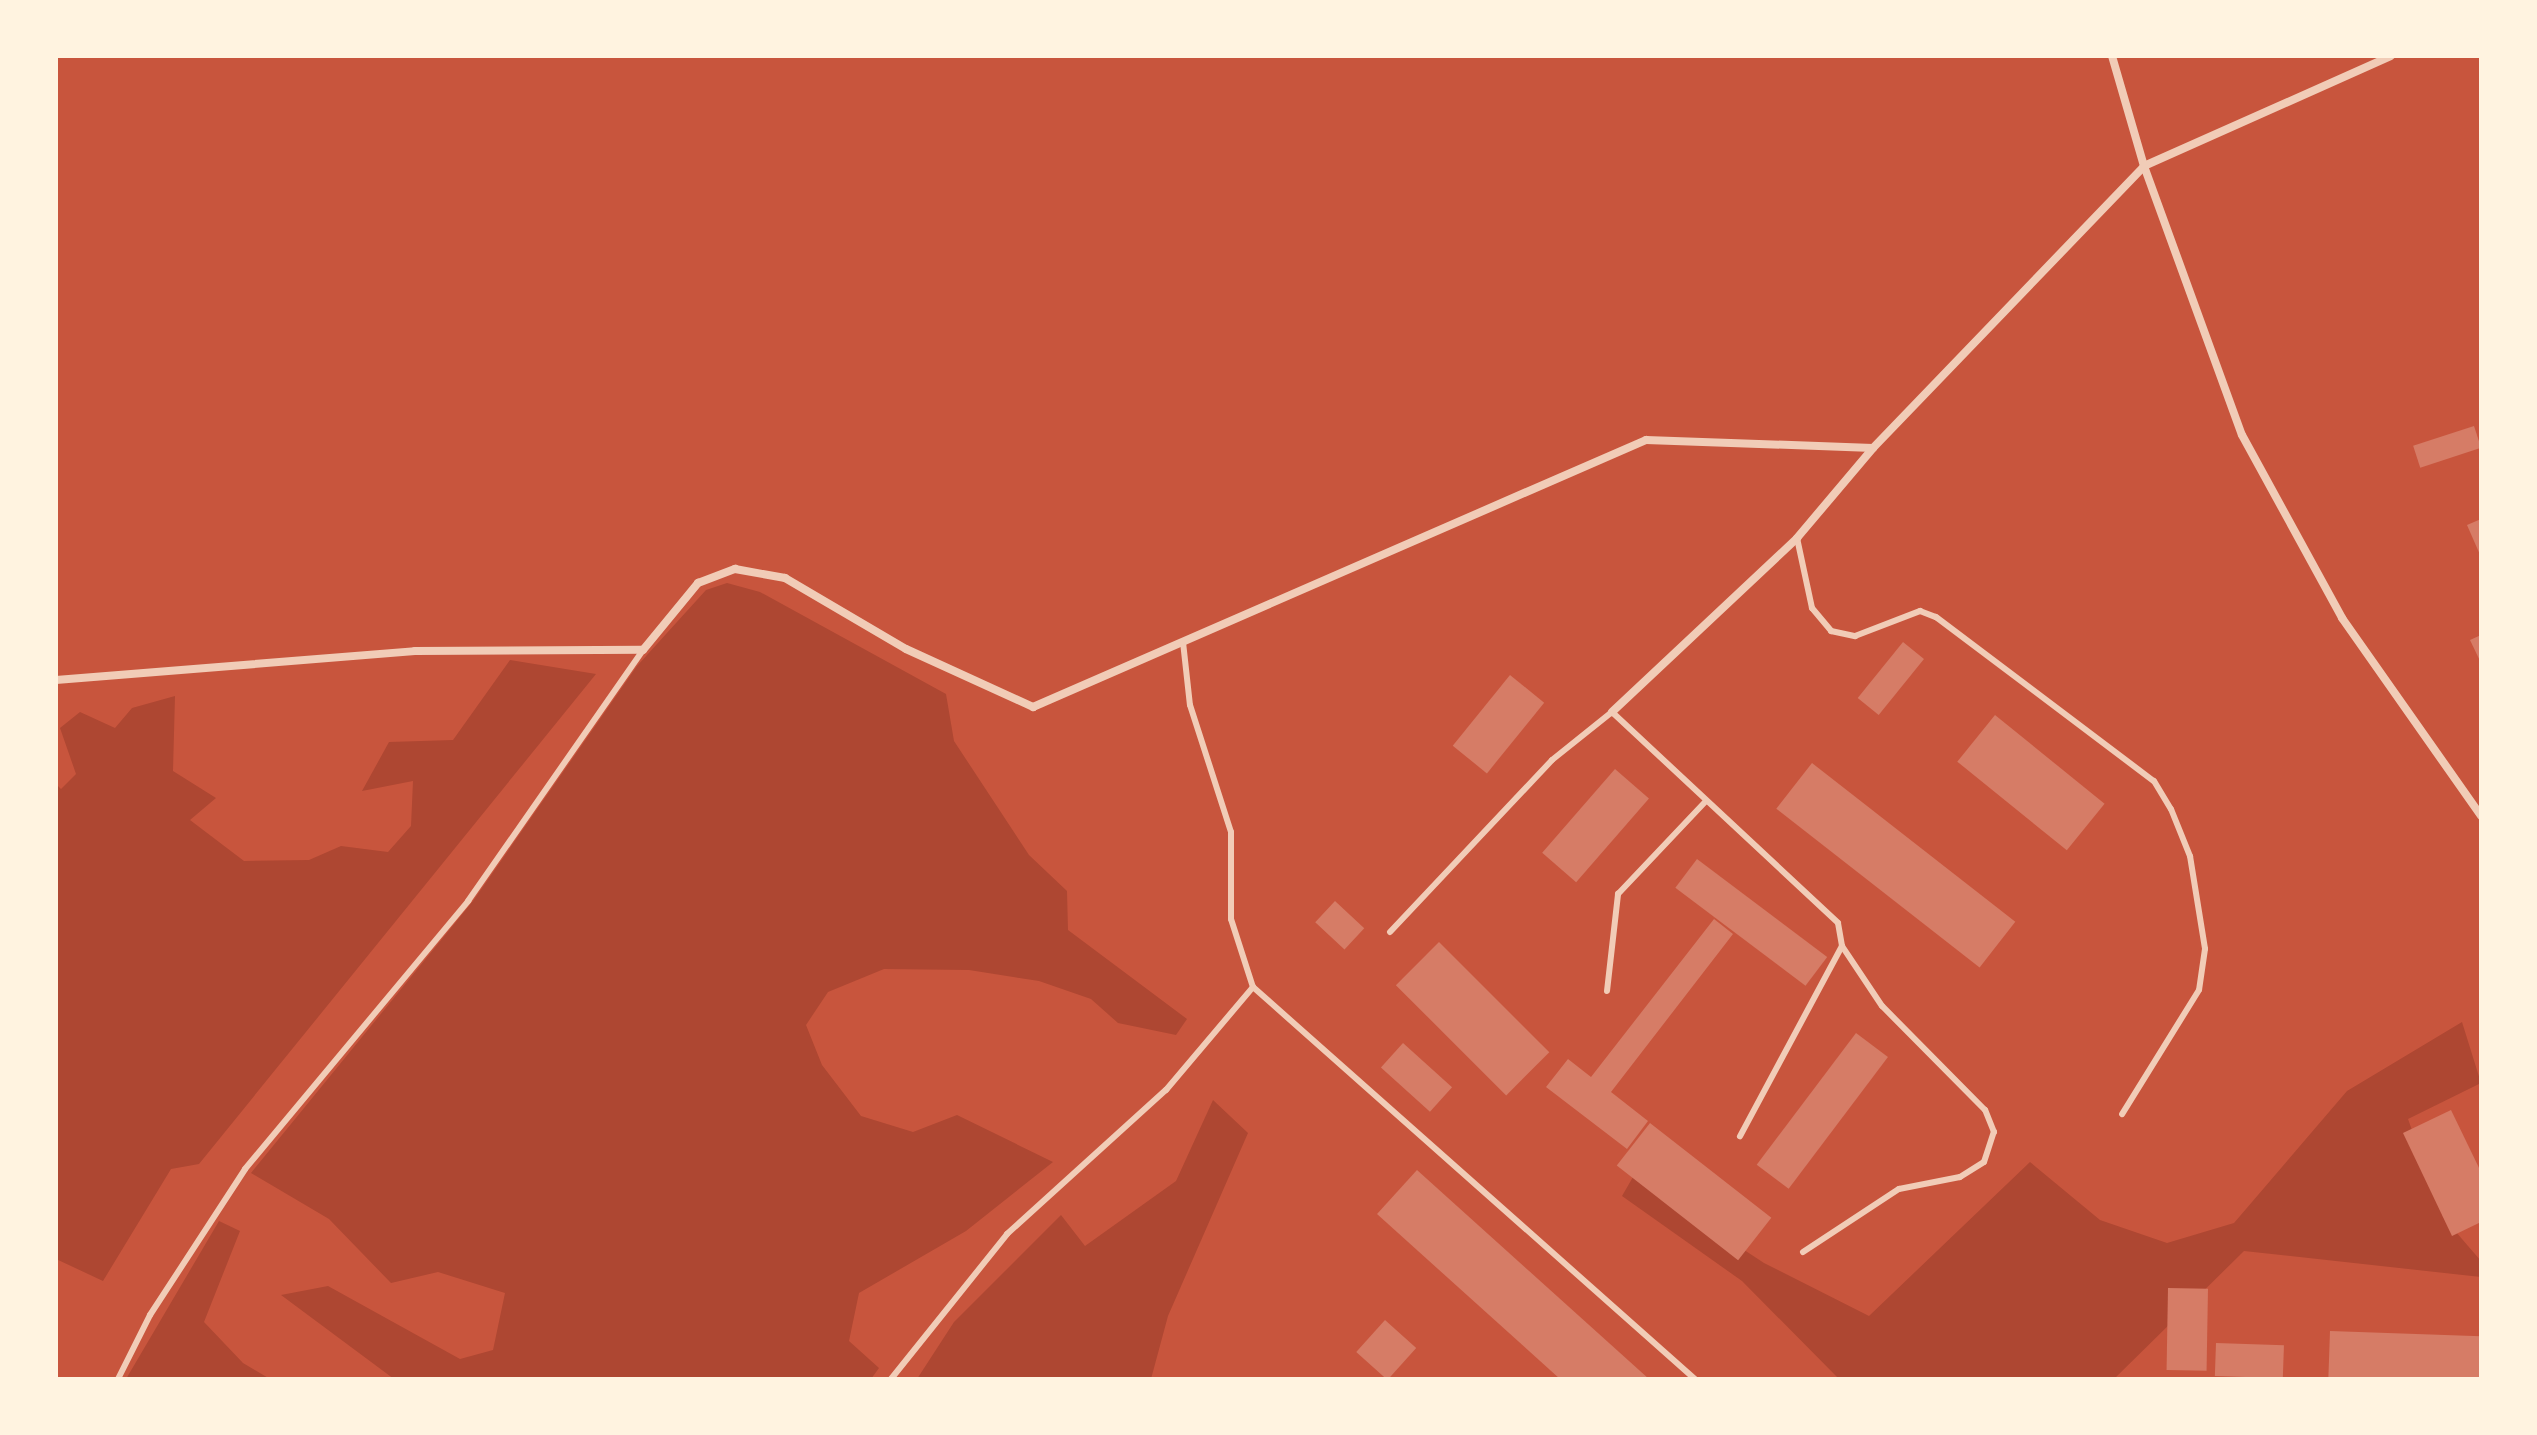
<!DOCTYPE html>
<style>
body{margin:0}
#map{position:relative;width:2537px;height:1435px;overflow:hidden;background:#c8553d;font-family:"Sofia Sans Condensed",sans-serif}
div>[style]{position:absolute}
.green>*{inset:0;background:#ae4732}
.building>*{inset:0;background:#d67c66;transform-origin:0 0}
.service>*{height:6px;margin:-3px;padding:0 3px;transform-origin:3px;border-radius:3px;background:#f1ccb7}
.minor>*{height:8px;margin:-4px;padding:0 4px;transform-origin:4px;border-radius:4px;background:#f1ccb7}
span{translate:-50% -50%;white-space:nowrap;text-align:center;line-height:1.15;-webkit-text-stroke:8px #fff3e0;paint-order:stroke}
.frame{position:absolute;inset:0;border:58px solid #fff3e0;pointer-events:none}
</style>
<div id="map">
<div class="green">
<i style="clip-path:polygon(727px 583px,760px 592px,946px 694px,954px 741px,1029px 855px,1067px 891px,1068px 930px,1187px 1019px,1176px 1035px,1118px 1023px,1091px 999px,1039px 981px,969px 970px,884px 969px,828px 992px,806px 1025px,822px 1065px,861px 1116px,913px 1132px,957px 1115px,1053px 1162px,966px 1231px,859px 1293px,849px 1341px,879px 1368px,871px 1379px,394px 1379px,281px 1295px,328px 1286px,460px 1359px,493px 1350px,505px 1293px,438px 1272px,391px 1283px,329px 1219px,251px 1173px,473px 901px,637px 666px,706px 590px)"></i>
<i style="clip-path:polygon(510px 660px,596px 674px,199px 1164px,171px 1169px,103px 1281px,56px 1259px,56px 784px,61px 789px,76px 774px,60px 728px,80px 712px,115px 728px,132px 708px,175px 696px,173px 771px,216px 798px,190px 820px,244px 861px,309px 860px,341px 846px,388px 852px,411px 826px,413px 781px,362px 791px,389px 742px,453px 740px)"></i>
<i style="clip-path:polygon(2462px 1022px,2481px 1083px,2408px 1119px,2443px 1217px,2481px 1261px,2481px 1277px,2244px 1251px,2114px 1379px,1839px 1379px,1742px 1281px,1622px 1196px,1633px 1177px,1764px 1263px,1869px 1316px,2030px 1162px,2100px 1220px,2167px 1243px,2234px 1223px,2347px 1091px)"></i>
<i style="clip-path:polygon(1213px 1100px,1248px 1133px,1168px 1316px,1151px 1379px,917px 1379px,954px 1322px,1061px 1215px,1085px 1246px,1176px 1181px)"></i>
<i style="clip-path:polygon(219px 1221px,240px 1231px,204px 1322px,243px 1363px,270px 1379px,126px 1379px)"></i>
</div>
<div class="building">
<i style="left:2474px;top:426px;width:23px;height:64px;rotate:72deg"></i>
<i style="clip-path:polygon(2481px 519px,2481px 557px,2467px 525px)"></i>
<i style="clip-path:polygon(2481px 635px,2481px 663px,2470px 640px)"></i>
<i style="left:1903px;top:642px;width:27px;height:72px;rotate:39deg"></i>
<i style="left:1510px;top:675px;width:44px;height:91px;rotate:39deg"></i>
<i style="left:1995px;top:715px;width:141px;height:60px;rotate:39deg"></i>
<i style="left:1812px;top:763px;width:258px;height:58px;rotate:38deg"></i>
<i style="left:1615px;top:769px;width:45px;height:111px;rotate:41deg"></i>
<i style="left:1697px;top:859px;width:163px;height:36px;rotate:37deg"></i>
<i style="left:1335px;top:901px;width:40px;height:29px;rotate:43deg"></i>
<i style="clip-path:polygon(1714px 919px,1733px 934px,1611px 1092px,1648px 1121px,1627px 1149px,1546px 1087px,1568px 1059px,1591px 1077px)"></i>
<i style="left:1439px;top:942px;width:156px;height:61px;rotate:45deg"></i>
<i style="left:1856px;top:1033px;width:40px;height:165px;rotate:37deg"></i>
<i style="left:1403px;top:1043px;width:66px;height:33px;rotate:42deg"></i>
<i style="clip-path:polygon(2451px 1110px,2481px 1172px,2481px 1222px,2452px 1236px,2403px 1133px)"></i>
<i style="left:1650px;top:1123px;width:154px;height:54px;rotate:38deg"></i>
<i style="clip-path:polygon(1417px 1170px,1649px 1379px,1560px 1379px,1377px 1214px)"></i>
<i style="left:2168px;top:1288px;width:40px;height:82px;rotate:1deg"></i>
<i style="left:1385px;top:1320px;width:42px;height:43px;rotate:42deg"></i>
<i style="left:2330px;top:1331px;width:151px;height:48px;rotate:2deg"></i>
<i style="left:2216px;top:1343px;width:68px;height:33px;rotate:2deg"></i>
</div>
<div class="service">
<i style="left:1797px;top:538px;width:72px;rotate:77.9deg"></i>
<i style="left:1812px;top:608px;width:30px;rotate:50deg"></i>
<i style="left:1831px;top:631px;width:25px;rotate:12deg"></i>
<i style="left:1855px;top:636px;width:70px;rotate:-21deg"></i>
<i style="left:1920px;top:611px;width:17px;rotate:21deg"></i>
<i style="left:1936px;top:617px;width:273px;rotate:37deg"></i>
<i style="left:2154px;top:781px;width:33px;rotate:59deg"></i>
<i style="left:2171px;top:809px;width:51px;rotate:68deg"></i>
<i style="left:2190px;top:856px;width:94px;rotate:80.8deg"></i>
<i style="left:2205px;top:949px;width:41px;rotate:98.3deg"></i>
<i style="left:2199px;top:990px;width:146px;rotate:121.8deg"></i>
<i style="left:1183px;top:642px;width:63px;rotate:83.7deg"></i>
<i style="left:1190px;top:705px;width:133px;rotate:72.1deg"></i>
<i style="left:1231px;top:832px;width:87px;rotate:90deg"></i>
<i style="left:1231px;top:919px;width:71px;rotate:72.1deg"></i>
<i style="left:1253px;top:987px;width:591px;rotate:41.57deg"></i>
<i style="left:1390px;top:932px;width:236px;rotate:-46.7deg"></i>
<i style="left:1552px;top:760px;width:77px;rotate:-38.7deg"></i>
<i style="left:1612px;top:712px;width:309px;rotate:43deg"></i>
<i style="left:1838px;top:923px;width:23px;rotate:80deg"></i>
<i style="left:1842px;top:946px;width:216px;rotate:118.2deg"></i>
<i style="left:1607px;top:991px;width:98px;rotate:-83.5deg"></i>
<i style="left:1618px;top:894px;width:127px;rotate:-46.6deg"></i>
<i style="left:1803px;top:1252px;width:115px;rotate:-33.3deg"></i>
<i style="left:1899px;top:1189px;width:62px;rotate:-11.1deg"></i>
<i style="left:1960px;top:1177px;width:28px;rotate:-32deg"></i>
<i style="left:1984px;top:1162px;width:32px;rotate:-72deg"></i>
<i style="left:1994px;top:1132px;width:24px;rotate:-112deg"></i>
<i style="left:1985px;top:1110px;width:146px;rotate:-134.7deg"></i>
<i style="left:1882px;top:1006px;width:72px;rotate:-123.7deg"></i>
<i style="left:118px;top:1379px;width:72px;rotate:-63.4deg"></i>
<i style="left:150px;top:1315px;width:174px;rotate:-56.9deg"></i>
<i style="left:245px;top:1169px;width:349px;rotate:-50.2deg"></i>
<i style="left:468px;top:901px;width:306px;rotate:-55.1deg"></i>
<i style="left:891px;top:1379px;width:186px;rotate:-51.3deg"></i>
<i style="left:1007px;top:1234px;width:215px;rotate:-42.2deg"></i>
<i style="left:1166px;top:1090px;width:135px;rotate:-49.8deg"></i>
</div>
<div class="minor">
<i style="left:2112px;top:56px;width:115px;rotate:73.8deg"></i>
<i style="left:2144px;top:166px;width:286px;rotate:70deg"></i>
<i style="left:2242px;top:435px;width:209px;rotate:61.3deg"></i>
<i style="left:2342px;top:618px;width:242px;rotate:54.9deg"></i>
<i style="left:56px;top:680px;width:360px;rotate:-4.6deg"></i>
<i style="left:415px;top:651px;width:228px;rotate:-0.3deg"></i>
<i style="left:643px;top:650px;width:87px;rotate:-50.6deg"></i>
<i style="left:698px;top:583px;width:40px;rotate:-21deg"></i>
<i style="left:735px;top:569px;width:51px;rotate:10.2deg"></i>
<i style="left:785px;top:578px;width:140px;rotate:30.4deg"></i>
<i style="left:906px;top:649px;width:140px;rotate:24.5deg"></i>
<i style="left:1033px;top:707px;width:669px;rotate:-23.54deg"></i>
<i style="left:1646px;top:440px;width:227px;rotate:2deg"></i>
<i style="left:1612px;top:712px;width:254px;rotate:-43.2deg"></i>
<i style="left:1797px;top:538px;width:118px;rotate:-49.8deg"></i>
<i style="left:1873px;top:448px;width:391px;rotate:-46.1deg"></i>
<i style="left:2144px;top:166px;width:270px;rotate:-24deg"></i>
</div>
<div class="frame"></div>
</div>
